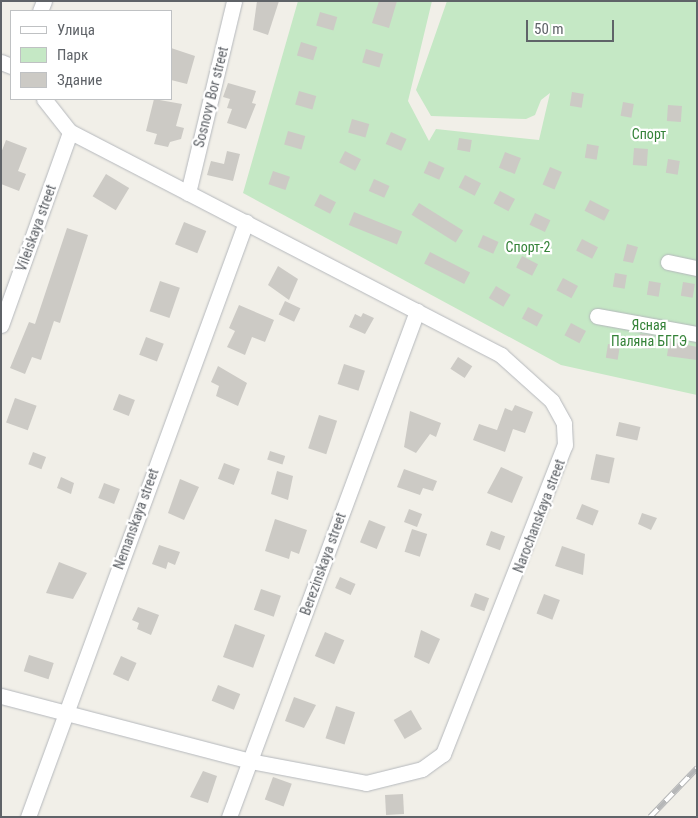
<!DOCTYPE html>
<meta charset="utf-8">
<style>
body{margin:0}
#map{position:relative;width:698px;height:818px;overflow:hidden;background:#f1efe8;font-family:"Roboto Condensed",sans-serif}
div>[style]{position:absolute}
.green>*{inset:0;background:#c5e8c5}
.building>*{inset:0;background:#cccac5;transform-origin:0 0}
.roads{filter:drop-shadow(0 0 1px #b5b8bc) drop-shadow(0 0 1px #b5b8bc)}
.minor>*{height:15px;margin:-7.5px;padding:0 7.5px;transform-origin:7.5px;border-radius:7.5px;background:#fff}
.rail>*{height:5.5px;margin-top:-2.75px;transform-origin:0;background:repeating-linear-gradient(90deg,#fff 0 11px,#b6b7b8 0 22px);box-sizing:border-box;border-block:1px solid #b6b7b8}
span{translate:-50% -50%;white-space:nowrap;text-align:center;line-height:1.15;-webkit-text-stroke:4.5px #fff;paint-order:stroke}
.street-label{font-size:14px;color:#5f6368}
.park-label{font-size:14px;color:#348238}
.frame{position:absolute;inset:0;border:2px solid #5f6368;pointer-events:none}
.legend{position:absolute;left:10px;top:10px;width:162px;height:90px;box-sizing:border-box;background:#fff;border:1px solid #bfc1c3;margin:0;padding:6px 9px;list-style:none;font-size:15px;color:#5f6368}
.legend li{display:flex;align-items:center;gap:10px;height:25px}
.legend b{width:25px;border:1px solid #bfc1c3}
.scale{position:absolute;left:526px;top:20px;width:88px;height:22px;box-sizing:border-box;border:2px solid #5f6368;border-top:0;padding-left:6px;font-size:15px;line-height:18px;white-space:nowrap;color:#5f6368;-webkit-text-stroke:4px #fff;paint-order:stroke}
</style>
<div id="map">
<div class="green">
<i style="clip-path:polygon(298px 1px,432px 1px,408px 101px,429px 141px,436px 129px,539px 140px,550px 93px,541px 100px,535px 115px,526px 119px,431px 116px,416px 90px,447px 1px,697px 1px,697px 395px,561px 365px,243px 193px)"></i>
</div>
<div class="building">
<i style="clip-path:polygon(257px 1px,279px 1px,268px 35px,253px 30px)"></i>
<i style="clip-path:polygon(379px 1px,397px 1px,389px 28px,372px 23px)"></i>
<i style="left:320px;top:12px;width:18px;height:14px;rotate:16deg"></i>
<i style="left:301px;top:42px;width:17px;height:14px;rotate:17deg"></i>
<i style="clip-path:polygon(171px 48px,195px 56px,187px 84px,171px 80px)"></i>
<i style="left:366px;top:49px;width:18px;height:14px;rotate:16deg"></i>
<i style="clip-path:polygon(228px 83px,256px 91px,252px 103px,256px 104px,246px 129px,227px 123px,232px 109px,227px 108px,230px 99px,223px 97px)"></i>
<i style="left:299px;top:91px;width:18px;height:14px;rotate:16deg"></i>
<i style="left:572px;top:92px;width:12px;height:14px;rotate:9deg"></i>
<i style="clip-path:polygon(154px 99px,182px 104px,176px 126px,184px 128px,181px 139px,170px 142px,168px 147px,154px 144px,157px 134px,146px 131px)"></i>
<i style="left:623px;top:102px;width:11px;height:14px;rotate:10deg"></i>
<i style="left:668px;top:105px;width:14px;height:16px;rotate:4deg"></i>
<i style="left:352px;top:119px;width:18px;height:14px;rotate:16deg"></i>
<i style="left:288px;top:131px;width:18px;height:14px;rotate:16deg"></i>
<i style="left:391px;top:132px;width:17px;height:13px;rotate:24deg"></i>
<i style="left:459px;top:138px;width:13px;height:12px;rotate:9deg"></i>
<i style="clip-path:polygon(6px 140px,27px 148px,18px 171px,26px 174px,19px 191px,1px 184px,1px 153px)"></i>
<i style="left:587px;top:144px;width:12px;height:14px;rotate:9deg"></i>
<i style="left:634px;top:148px;width:14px;height:17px;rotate:4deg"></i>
<i style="clip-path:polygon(227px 151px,240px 154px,233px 181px,207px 175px,211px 161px,224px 164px)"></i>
<i style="left:345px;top:151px;width:18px;height:13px;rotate:27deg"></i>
<i style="left:505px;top:152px;width:17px;height:17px;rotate:21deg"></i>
<i style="left:668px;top:159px;width:12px;height:14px;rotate:9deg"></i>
<i style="left:429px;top:161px;width:17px;height:13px;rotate:24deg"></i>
<i style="left:550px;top:167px;width:13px;height:19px;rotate:23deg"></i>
<i style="left:273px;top:171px;width:18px;height:14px;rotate:19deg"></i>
<i style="left:106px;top:174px;width:27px;height:26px;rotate:31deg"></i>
<i style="left:465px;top:175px;width:18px;height:14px;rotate:27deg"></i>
<i style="left:374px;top:179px;width:17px;height:13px;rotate:24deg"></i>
<i style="left:500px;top:191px;width:17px;height:14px;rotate:28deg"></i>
<i style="left:320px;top:194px;width:18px;height:13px;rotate:27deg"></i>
<i style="left:590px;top:200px;width:22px;height:12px;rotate:27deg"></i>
<i style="left:419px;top:203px;width:52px;height:14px;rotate:32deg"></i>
<i style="left:354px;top:212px;width:52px;height:14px;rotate:22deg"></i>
<i style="left:535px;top:213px;width:17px;height:13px;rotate:25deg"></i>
<i style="left:184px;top:222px;width:24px;height:24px;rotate:22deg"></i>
<i style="clip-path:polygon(67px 228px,88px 235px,60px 323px,54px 321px,41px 360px,32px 357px,25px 374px,10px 368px,29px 322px,35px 324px)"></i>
<i style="left:483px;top:235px;width:17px;height:13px;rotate:24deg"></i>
<i style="left:582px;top:239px;width:18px;height:13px;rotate:27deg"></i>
<i style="clip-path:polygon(627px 244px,638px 247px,633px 263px,623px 261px)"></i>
<i style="left:430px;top:252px;width:45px;height:13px;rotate:27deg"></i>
<i style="left:522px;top:256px;width:18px;height:13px;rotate:27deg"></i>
<i style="clip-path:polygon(278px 266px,298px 279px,289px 300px,268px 285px)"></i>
<i style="left:615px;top:273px;width:12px;height:14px;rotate:9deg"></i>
<i style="left:563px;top:278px;width:17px;height:14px;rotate:28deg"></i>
<i style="left:160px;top:281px;width:21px;height:32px;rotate:19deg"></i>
<i style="left:649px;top:281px;width:12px;height:14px;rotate:9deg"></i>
<i style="left:683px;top:282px;width:12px;height:14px;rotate:9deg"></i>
<i style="left:496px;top:286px;width:17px;height:14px;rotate:31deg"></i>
<i style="left:285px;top:301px;width:17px;height:15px;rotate:25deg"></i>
<i style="clip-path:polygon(239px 305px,274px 320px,265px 342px,252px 337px,245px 355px,227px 347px,235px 331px,229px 328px)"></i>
<i style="left:528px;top:307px;width:17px;height:13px;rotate:28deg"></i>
<i style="clip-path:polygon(363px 313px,374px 318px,365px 334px,349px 327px,355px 314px,361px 317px)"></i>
<i style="left:571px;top:323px;width:17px;height:14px;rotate:28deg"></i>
<i style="left:640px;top:334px;width:12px;height:14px;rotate:5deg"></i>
<i style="left:146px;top:337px;width:19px;height:19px;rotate:21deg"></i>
<i style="clip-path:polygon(669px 341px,697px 347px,697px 360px,667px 356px)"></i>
<i style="left:608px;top:344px;width:12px;height:14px;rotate:9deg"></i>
<i style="left:458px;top:357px;width:17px;height:14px;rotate:33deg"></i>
<i style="left:344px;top:364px;width:22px;height:21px;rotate:18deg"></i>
<i style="clip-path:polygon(218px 366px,247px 383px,238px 406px,216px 396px,219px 386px,211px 382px)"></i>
<i style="left:119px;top:394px;width:17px;height:17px;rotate:21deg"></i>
<i style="left:15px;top:398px;width:23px;height:26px;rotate:20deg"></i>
<i style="clip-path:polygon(515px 405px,533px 412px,525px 433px,513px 429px,505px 452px,473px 440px,479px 424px,497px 430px,505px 408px,512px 411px)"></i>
<i style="clip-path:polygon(410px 411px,441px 423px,436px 437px,430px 434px,416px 453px,404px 447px)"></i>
<i style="left:319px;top:415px;width:19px;height:35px;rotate:18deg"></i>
<i style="left:619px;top:422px;width:22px;height:14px;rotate:13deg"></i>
<i style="left:270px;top:451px;width:16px;height:9px;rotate:18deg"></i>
<i style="left:33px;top:452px;width:14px;height:13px;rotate:21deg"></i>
<i style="left:596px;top:454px;width:19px;height:26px;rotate:12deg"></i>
<i style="left:224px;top:463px;width:17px;height:17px;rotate:21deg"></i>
<i style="clip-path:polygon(501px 467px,523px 477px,512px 503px,487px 493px)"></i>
<i style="clip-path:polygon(404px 469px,437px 481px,433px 491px,423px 488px,420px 495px,397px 487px)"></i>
<i style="clip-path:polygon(277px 471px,293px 476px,288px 500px,271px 494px)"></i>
<i style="clip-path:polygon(61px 477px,74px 483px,71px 494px,57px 488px)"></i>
<i style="clip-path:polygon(180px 479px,199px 487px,184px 520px,168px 513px)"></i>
<i style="left:104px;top:483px;width:17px;height:16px;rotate:21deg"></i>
<i style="left:582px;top:504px;width:18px;height:16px;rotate:22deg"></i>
<i style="left:409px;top:509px;width:14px;height:14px;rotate:21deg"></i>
<i style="clip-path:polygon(642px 513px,657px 518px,651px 530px,638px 524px)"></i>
<i style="clip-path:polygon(275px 519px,307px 530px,299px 554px,291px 551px,289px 559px,265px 551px)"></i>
<i style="left:369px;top:520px;width:18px;height:24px;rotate:22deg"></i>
<i style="left:412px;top:529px;width:16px;height:24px;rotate:18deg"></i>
<i style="left:491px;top:531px;width:15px;height:15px;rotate:20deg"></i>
<i style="clip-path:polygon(159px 545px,180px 552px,175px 565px,168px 562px,166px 569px,152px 564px)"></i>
<i style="clip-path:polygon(562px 546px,585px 554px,583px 575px,555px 566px)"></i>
<i style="clip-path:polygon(59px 562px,87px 573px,73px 599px,46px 593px)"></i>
<i style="left:340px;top:577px;width:17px;height:12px;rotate:24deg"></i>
<i style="left:261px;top:589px;width:21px;height:22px;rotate:19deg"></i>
<i style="left:475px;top:593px;width:15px;height:14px;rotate:20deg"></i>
<i style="left:544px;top:594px;width:17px;height:21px;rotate:21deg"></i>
<i style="clip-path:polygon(138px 607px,159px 615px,151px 635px,137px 629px,139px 623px,132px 620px)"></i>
<i style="left:235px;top:624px;width:32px;height:35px;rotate:20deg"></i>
<i style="clip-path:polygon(421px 630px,440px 639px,429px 664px,414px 657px)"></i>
<i style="left:325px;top:632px;width:21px;height:26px;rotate:23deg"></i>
<i style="left:29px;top:655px;width:26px;height:17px;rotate:18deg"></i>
<i style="left:121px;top:656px;width:17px;height:20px;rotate:24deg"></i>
<i style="left:218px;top:685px;width:24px;height:17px;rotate:22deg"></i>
<i style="clip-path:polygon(294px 697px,316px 705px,304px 728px,285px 721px)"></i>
<i style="left:336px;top:706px;width:20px;height:34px;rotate:18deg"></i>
<i style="left:411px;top:710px;width:22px;height:20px;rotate:60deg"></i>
<i style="clip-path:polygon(203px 771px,217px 776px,208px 803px,190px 797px)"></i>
<i style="left:273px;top:777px;width:20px;height:24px;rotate:20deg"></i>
<i style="left:403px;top:794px;width:20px;height:18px;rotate:87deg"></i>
</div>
<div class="roads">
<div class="minor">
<i style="left:40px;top:11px;width:11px;rotate:-68deg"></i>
<i style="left:1px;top:62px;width:11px;rotate:22deg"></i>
<i style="left:188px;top:193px;width:197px;rotate:-76.5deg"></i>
<i style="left:668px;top:262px;width:30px;rotate:12deg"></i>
<i style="left:597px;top:316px;width:102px;rotate:10.2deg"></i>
<i style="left:1px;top:325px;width:205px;rotate:-70.3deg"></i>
<i style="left:1px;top:696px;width:257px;rotate:14.6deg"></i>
<i style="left:250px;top:761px;width:118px;rotate:10.7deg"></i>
<i style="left:366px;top:783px;width:58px;rotate:-14deg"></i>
<i style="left:422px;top:769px;width:26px;rotate:-36deg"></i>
<i style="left:443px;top:754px;width:332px;rotate:-68.5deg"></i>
<i style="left:565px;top:445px;width:22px;rotate:-93deg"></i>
<i style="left:564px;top:423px;width:25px;rotate:-119deg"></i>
<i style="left:552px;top:401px;width:69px;rotate:-138deg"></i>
<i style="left:501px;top:355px;width:485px;rotate:-152.6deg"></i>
<i style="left:70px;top:132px;width:42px;rotate:-128.2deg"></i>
<i style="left:28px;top:817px;width:634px;rotate:-69.88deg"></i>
<i style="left:229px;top:817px;width:540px;rotate:-69.62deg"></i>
</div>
</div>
<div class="rail">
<i style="left:650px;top:817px;width:68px;rotate:-46.2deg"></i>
</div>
<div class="street-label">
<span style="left:211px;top:97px;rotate:-76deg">Sosnovy Bor street</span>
<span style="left:36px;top:228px;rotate:-70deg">Vileiskaya street</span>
<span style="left:539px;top:516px;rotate:-69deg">Narochanskaya street</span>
<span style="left:136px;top:519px;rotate:-70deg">Nemanskaya street</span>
<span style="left:323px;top:564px;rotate:-70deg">Berezinskaya street</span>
</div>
<div class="park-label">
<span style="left:649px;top:134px">Спорт</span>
<span style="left:528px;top:247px">Спорт-2</span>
<span style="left:649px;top:333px">Ясная<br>Паляна БГГЭ</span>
</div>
<div class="frame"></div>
<ul class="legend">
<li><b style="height:6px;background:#fff"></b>Улица</li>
<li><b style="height:14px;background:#c5e8c5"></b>Парк</li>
<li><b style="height:14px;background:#cccac5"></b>Здание</li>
</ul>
<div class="scale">50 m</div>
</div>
